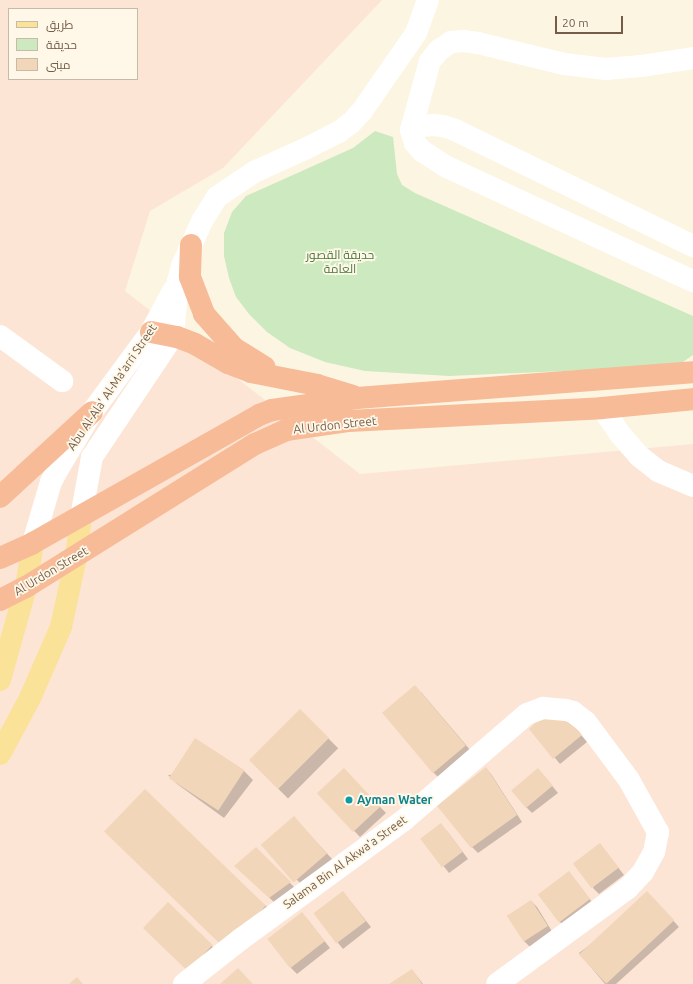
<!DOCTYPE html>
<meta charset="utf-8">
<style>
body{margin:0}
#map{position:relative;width:693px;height:984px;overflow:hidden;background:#fcf5e2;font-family:Ubuntu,Cairo,sans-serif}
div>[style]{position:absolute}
.commercial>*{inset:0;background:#fde5d5}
.green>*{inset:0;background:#cce9c0}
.shadow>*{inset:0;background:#0003;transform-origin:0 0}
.building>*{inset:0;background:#f2d6b9;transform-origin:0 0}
.minor>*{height:22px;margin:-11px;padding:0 11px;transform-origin:11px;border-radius:11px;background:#fff}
.major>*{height:22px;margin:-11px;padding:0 11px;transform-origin:11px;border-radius:11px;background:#fbe299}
.highway>*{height:22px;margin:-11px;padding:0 11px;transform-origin:11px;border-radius:11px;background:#f7bb98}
.dots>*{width:11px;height:11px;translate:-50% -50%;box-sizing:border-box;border:2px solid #fff8e8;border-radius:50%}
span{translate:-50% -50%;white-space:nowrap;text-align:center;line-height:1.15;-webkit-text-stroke:3.5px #fff8e8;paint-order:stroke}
.park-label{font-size:12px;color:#4b7941}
.street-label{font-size:12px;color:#735c48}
.culture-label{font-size:12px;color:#0d838f;font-weight:700}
.left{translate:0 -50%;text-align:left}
.legend{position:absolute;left:8px;top:8px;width:130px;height:72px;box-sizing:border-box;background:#fff8e8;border:1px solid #c7baa8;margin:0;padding:5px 7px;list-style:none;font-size:12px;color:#735c48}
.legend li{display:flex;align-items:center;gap:8px;height:20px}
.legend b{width:20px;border:1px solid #c7baa8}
.scale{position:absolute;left:555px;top:16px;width:68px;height:18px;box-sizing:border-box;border:2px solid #735c48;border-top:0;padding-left:5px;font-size:12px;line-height:14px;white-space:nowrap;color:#735c48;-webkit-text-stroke:3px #fff8e8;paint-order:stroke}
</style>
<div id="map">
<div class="commercial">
<i style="clip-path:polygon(evenodd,0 0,382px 0,223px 168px,150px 211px,125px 291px,360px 474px,693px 444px,693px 984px,0 984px,0 0,9px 9px,137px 9px,137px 79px,9px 79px,9px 9px)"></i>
</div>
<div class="green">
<i style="clip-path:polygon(375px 131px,393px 137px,397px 174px,402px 185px,415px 193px,693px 316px,693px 355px,677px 366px,449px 376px,365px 371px,325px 362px,290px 348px,267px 332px,249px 314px,236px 297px,229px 278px,224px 256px,224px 233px,232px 212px,246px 196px,353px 148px)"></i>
</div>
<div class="shadow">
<i style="clip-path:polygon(421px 692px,471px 751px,439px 778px,433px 772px)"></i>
<i style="left:300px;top:710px;width:54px;height:71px;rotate:45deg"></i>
<i style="clip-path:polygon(531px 729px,576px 729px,587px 742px,560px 764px)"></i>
<i style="clip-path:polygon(486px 768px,491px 774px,522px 822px,478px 853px,472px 847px)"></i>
<i style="clip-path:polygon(244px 771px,253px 780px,224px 818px,177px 784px,168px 775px)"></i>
<i style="clip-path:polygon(350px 776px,386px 813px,360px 837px,319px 794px)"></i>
<i style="clip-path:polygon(544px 776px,558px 793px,532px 813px,526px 807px)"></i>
<i style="clip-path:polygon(299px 823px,333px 860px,303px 886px,263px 846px)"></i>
<i style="clip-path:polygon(447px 831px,468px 859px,449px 873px,422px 839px)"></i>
<i style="clip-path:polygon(117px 843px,265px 905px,277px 917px,229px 952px)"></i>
<i style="clip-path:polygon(600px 844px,624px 875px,599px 894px,593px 888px)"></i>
<i style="clip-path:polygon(256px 848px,296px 889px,276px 904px,241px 871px)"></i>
<i style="clip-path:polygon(569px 872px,595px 906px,566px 928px,560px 922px)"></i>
<i style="clip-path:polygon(343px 892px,371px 927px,343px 949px,338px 943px)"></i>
<i style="clip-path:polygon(653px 898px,679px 927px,616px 984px,605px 984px,579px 953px)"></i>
<i style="clip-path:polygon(531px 901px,537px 907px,553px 933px,530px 947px,524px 941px)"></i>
<i style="clip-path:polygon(168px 903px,218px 952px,192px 975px)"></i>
<i style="clip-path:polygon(308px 920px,330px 948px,297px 974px,291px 968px)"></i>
<i style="clip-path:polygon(412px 970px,423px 984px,390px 984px)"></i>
</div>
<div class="building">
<i style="left:415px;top:685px;width:79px;height:43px;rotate:50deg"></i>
<i style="left:300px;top:709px;width:41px;height:72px;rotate:45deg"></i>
<i style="clip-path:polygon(557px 715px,574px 726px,582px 735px,553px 759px,529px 729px,538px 720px)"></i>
<i style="left:195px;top:738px;width:59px;height:48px;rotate:33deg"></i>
<i style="clip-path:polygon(486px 767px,517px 815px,471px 848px,437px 806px)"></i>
<i style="left:344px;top:768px;width:53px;height:37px;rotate:47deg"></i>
<i style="left:538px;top:768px;width:23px;height:35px;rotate:50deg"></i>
<i style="left:145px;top:789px;width:168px;height:59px;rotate:44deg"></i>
<i style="left:294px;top:816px;width:50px;height:44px;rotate:49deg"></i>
<i style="left:441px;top:823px;width:36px;height:26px;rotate:53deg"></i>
<i style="left:600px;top:843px;width:31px;height:34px;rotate:53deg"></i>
<i style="clip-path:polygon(256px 847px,291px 882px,269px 898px,234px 866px)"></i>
<i style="left:569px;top:871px;width:35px;height:39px;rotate:53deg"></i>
<i style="left:343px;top:891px;width:38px;height:37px;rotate:53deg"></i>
<i style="left:647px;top:891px;width:40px;height:93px;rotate:47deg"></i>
<i style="left:531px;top:900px;width:31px;height:29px;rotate:57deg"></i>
<i style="left:168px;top:902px;width:62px;height:36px;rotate:44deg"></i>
<i style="left:302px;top:912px;width:37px;height:44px;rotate:52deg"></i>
<i style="clip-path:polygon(238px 968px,253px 984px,220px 984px)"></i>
<i style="clip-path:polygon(412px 969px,422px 984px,389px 984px)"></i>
<i style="clip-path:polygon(77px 977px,83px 984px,69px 984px)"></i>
</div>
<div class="minor">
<i style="left:693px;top:58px;width:53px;rotate:171.3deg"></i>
<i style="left:641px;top:66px;width:35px;rotate:175deg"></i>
<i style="left:606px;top:69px;width:42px;rotate:-173.2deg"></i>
<i style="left:564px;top:64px;width:89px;rotate:-166.3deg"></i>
<i style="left:478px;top:43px;width:14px;rotate:-172deg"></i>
<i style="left:464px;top:41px;width:13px;rotate:176deg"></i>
<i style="left:451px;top:42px;width:14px;rotate:146deg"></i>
<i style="left:439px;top:50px;width:14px;rotate:129deg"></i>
<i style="left:430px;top:61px;width:72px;rotate:105.4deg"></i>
<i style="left:411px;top:130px;width:14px;rotate:73deg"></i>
<i style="left:415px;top:143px;width:11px;rotate:49deg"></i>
<i style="left:422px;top:151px;width:30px;rotate:33deg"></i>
<i style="left:447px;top:167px;width:271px;rotate:24.9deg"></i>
<i style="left:411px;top:130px;width:11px;rotate:-22deg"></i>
<i style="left:421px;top:126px;width:13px;rotate:-4deg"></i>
<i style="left:434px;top:125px;width:9px;rotate:6deg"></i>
<i style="left:443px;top:126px;width:13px;rotate:18deg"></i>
<i style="left:455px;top:130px;width:265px;rotate:26deg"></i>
<i style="left:0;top:336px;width:77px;rotate:36deg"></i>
<i style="left:602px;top:408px;width:32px;rotate:55deg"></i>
<i style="left:620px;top:434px;width:29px;rotate:49deg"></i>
<i style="left:639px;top:456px;width:24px;rotate:38deg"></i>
<i style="left:658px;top:471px;width:38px;rotate:23deg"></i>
<i style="left:81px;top:517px;width:61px;rotate:-79.6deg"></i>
<i style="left:92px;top:457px;width:146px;rotate:-56.2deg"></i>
<i style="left:173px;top:336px;width:55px;rotate:-84.8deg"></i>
<i style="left:178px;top:281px;width:16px;rotate:-75deg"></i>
<i style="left:182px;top:266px;width:49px;rotate:-66deg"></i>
<i style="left:202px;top:221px;width:28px;rotate:-58deg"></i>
<i style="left:217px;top:197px;width:45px;rotate:-34deg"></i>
<i style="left:254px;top:172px;width:60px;rotate:-24.4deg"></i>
<i style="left:309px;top:147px;width:34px;rotate:-27deg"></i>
<i style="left:339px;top:132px;width:16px;rotate:-38deg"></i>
<i style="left:352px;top:122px;width:15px;rotate:-48deg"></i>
<i style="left:362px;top:111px;width:95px;rotate:-55.3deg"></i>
<i style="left:416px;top:33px;width:35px;rotate:-70deg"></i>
<i style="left:33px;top:543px;width:64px;rotate:-73.6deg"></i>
<i style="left:51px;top:482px;width:15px;rotate:-62deg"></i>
<i style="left:58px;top:469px;width:66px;rotate:-59.2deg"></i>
<i style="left:92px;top:412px;width:99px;rotate:-53.6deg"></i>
<i style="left:151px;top:332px;width:47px;rotate:-61.8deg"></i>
<i style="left:184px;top:984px;width:73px;rotate:-38.3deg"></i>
<i style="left:241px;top:939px;width:202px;rotate:-36.1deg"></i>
<i style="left:404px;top:820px;width:162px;rotate:-40.8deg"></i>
<i style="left:527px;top:714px;width:17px;rotate:-21deg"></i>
<i style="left:543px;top:708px;width:23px;rotate:5deg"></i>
<i style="left:566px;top:710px;width:7px;rotate:16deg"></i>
<i style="left:573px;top:712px;width:16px;rotate:38deg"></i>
<i style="left:586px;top:722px;width:72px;rotate:53.4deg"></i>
<i style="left:629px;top:780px;width:60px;rotate:60.9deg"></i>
<i style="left:658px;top:832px;width:20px;rotate:101deg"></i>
<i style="left:654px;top:852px;width:23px;rotate:119deg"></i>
<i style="left:643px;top:872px;width:22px;rotate:133deg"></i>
<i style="left:628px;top:888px;width:162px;rotate:143.8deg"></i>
</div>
<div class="major">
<i style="left:0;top:680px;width:97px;rotate:-74.4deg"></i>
<i style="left:26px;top:587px;width:45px;rotate:-81deg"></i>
<i style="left:0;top:754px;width:64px;rotate:-61.8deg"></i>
<i style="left:30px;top:698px;width:77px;rotate:-66.4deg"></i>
<i style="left:61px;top:627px;width:72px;rotate:-77.9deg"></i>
<i style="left:76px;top:557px;width:40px;rotate:-82.9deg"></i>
</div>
<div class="highway">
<i style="left:191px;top:245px;width:32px;rotate:92deg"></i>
<i style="left:190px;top:277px;width:40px;rotate:69deg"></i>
<i style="left:204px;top:314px;width:45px;rotate:48.6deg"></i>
<i style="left:234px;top:348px;width:36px;rotate:32deg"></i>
<i style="left:151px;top:332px;width:26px;rotate:11deg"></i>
<i style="left:177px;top:337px;width:19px;rotate:21deg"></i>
<i style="left:195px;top:344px;width:38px;rotate:30deg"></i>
<i style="left:228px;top:363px;width:25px;rotate:21deg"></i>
<i style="left:251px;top:372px;width:67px;rotate:11.1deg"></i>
<i style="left:317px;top:385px;width:37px;rotate:17deg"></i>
<i style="left:0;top:497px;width:125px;rotate:-42.7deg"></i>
<i style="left:0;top:558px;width:36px;rotate:-24deg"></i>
<i style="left:33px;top:543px;width:260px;rotate:-29.5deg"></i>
<i style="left:259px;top:415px;width:14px;rotate:-21deg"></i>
<i style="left:272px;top:410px;width:86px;rotate:-8deg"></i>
<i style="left:357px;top:398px;width:337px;rotate:-4.4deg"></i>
<i style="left:0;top:600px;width:29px;rotate:-27deg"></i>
<i style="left:26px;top:587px;width:270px;rotate:-32deg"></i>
<i style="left:255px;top:444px;width:34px;rotate:-24deg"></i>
<i style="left:286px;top:430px;width:64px;rotate:-8.1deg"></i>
<i style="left:349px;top:421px;width:253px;rotate:-2.9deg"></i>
<i style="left:602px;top:408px;width:91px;rotate:-5.6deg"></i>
</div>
<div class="dots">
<i style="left:349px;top:800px;background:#0f9aa8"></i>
</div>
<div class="park-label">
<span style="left:340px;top:262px">حديقة القصور<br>العامة</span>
</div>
<div class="street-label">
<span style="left:112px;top:387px;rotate:-56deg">Abu Al-Ala' Al-Maʻarri Street</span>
<span style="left:335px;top:425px;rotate:-6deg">Al Urdon Street</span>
<span style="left:51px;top:571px;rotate:-31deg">Al Urdon Street</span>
<span style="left:345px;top:862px;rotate:-36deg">Salama Bin Al Akwa'a Street</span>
</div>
<div class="culture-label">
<span class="left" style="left:357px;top:800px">Ayman Water</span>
</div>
<ul class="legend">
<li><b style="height:5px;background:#fbe299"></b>طريق</li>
<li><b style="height:11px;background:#cce9c0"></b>حديقة</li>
<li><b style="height:11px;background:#f2d6b9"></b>مبنى</li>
</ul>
<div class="scale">20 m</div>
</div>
